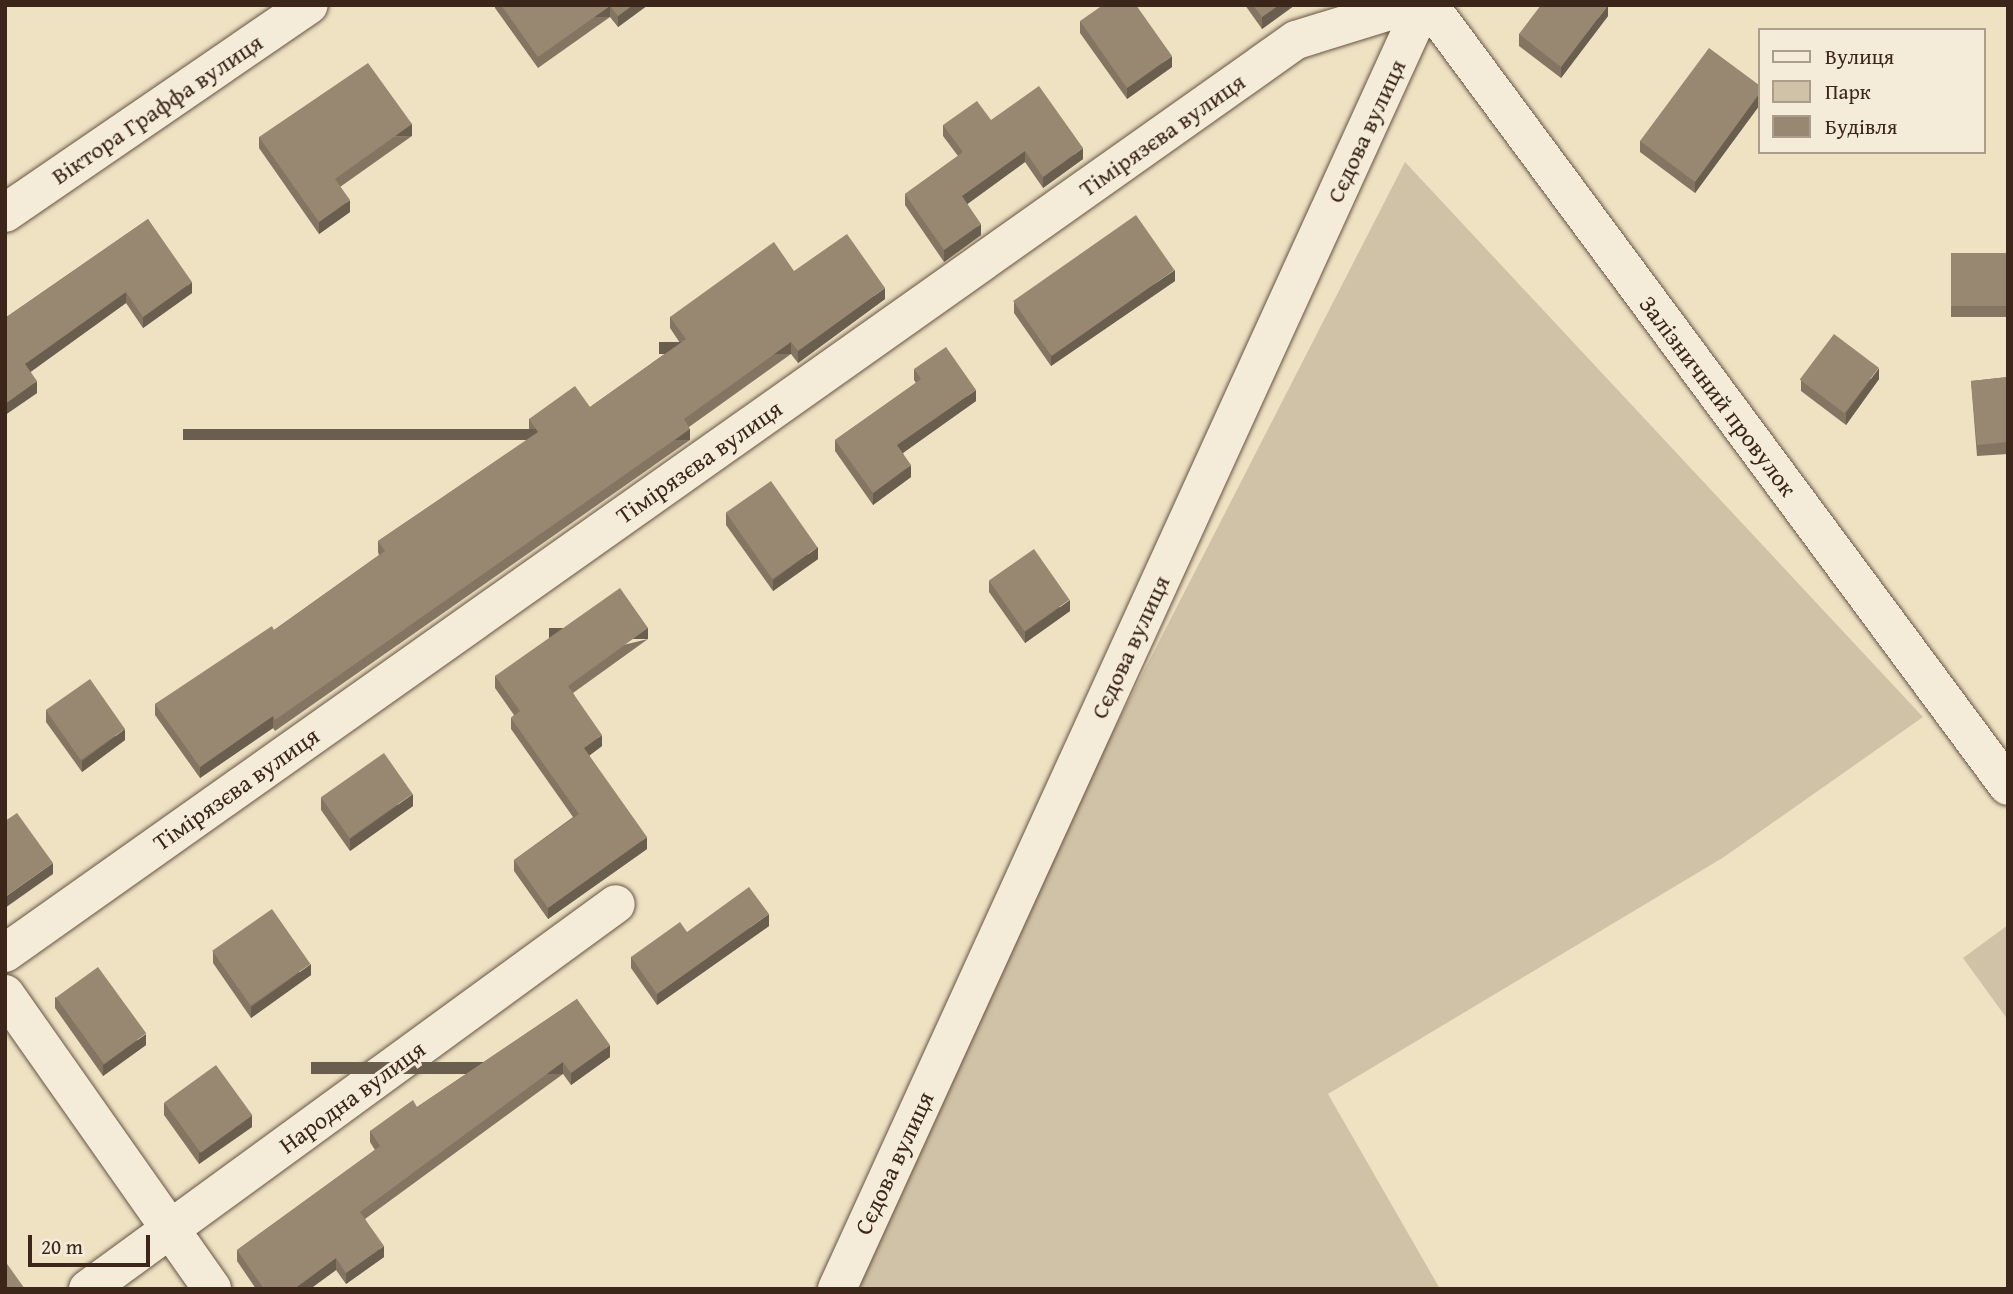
<!DOCTYPE html>
<meta charset="utf-8">
<style>
body{margin:0}
#map{position:relative;width:2013px;height:1294px;overflow:hidden;background:#eee2c3;font-family:"Gentium Book Plus",serif}
div>[style]{position:absolute}
.green>*{inset:0;background:#d0c2a6}
.roads{filter:drop-shadow(0 0 2px #685544) drop-shadow(0 0 2px #685544)}
.street>*{height:38px;margin:-19px;padding:0 19px;transform-origin:19px;border-radius:19px;background:#f4ecd8}
.wall>*{inset:0;background:#837561;transform-origin:0 0}
.shaded-wall>*{inset:0;background:#6a5f4f;transform-origin:0 0}
.building>*{inset:0;background:#988871;transform-origin:0 0}
span{translate:-50% -50%;white-space:nowrap;text-align:center;line-height:1.15;-webkit-text-stroke:6px #f4ecd8;paint-order:stroke}
.street-label{font-size:24px;color:#3b2619}
.frame{position:absolute;inset:0;border:7px solid #3b2619;pointer-events:none}
.legend{position:absolute;left:1758px;top:28px;width:228px;height:126px;box-sizing:border-box;background:#f4ecd8;border:2px solid #aa9d8c;margin:0;padding:9px 12px;list-style:none;font-size:21px;color:#3b2619}
.legend li{display:flex;align-items:center;gap:14px;height:35px}
.legend b{width:35px;border:2px solid #aa9d8c}
.scale{position:absolute;left:28px;top:1235px;width:122px;height:32px;box-sizing:border-box;border:4px solid #3b2619;border-top:0;padding-left:9px;font-size:21px;line-height:24px;white-space:nowrap;color:#3b2619;-webkit-text-stroke:5px #f4ecd8;paint-order:stroke}
</style>
<div id="map">
<div class="green">
<i style="clip-path:polygon(1405px 162px,1923px 717px,1724px 857px,1328px 1094px,1440px 1289px,827px 1289px)"></i>
<i style="clip-path:polygon(2008px 925px,2008px 1020px,1963px 958px)"></i>
</div>
<div class="roads">
<div class="street">
<i style="left:1429px;top:5px;width:972px;rotate:53.45deg"></i>
<i style="left:5px;top:213px;width:368px;rotate:-34.4deg"></i>
<i style="left:5px;top:953px;width:1581px;rotate:-35.27deg"></i>
<i style="left:1296px;top:40px;width:118px;rotate:-17.2deg"></i>
<i style="left:5px;top:994px;width:360px;rotate:54.9deg"></i>
<i style="left:88px;top:1289px;width:653px;rotate:-36.1deg"></i>
<i style="left:837px;top:1289px;width:1411px;rotate:-65.47deg"></i>
</div>
</div>
<div class="wall">
<i style="clip-path:polygon(495px 5px,648px 5px,618px 27px,610px 17px,538px 68px,495px 8px)"></i>
<i style="clip-path:polygon(1245px 5px,1295px 5px,1262px 29px)"></i>
<i style="clip-path:polygon(1608px 16px,1561px 78px,1519px 46px,1519px 34px)"></i>
<i style="clip-path:polygon(1080px 21px,1172px 67px,1127px 99px,1080px 33px)"></i>
<i style="clip-path:polygon(1759px 85px,1759px 106px,1695px 193px,1640px 152px,1640px 141px)"></i>
<i style="clip-path:polygon(991px 120px,1083px 159px,1043px 188px,1025px 162px,967px 204px,981px 235px,944px 262px,905px 205px,905px 194px,958px 156px,943px 136px,943px 125px)"></i>
<i style="clip-path:polygon(412px 136px,340px 187px,350px 212px,319px 234px,259px 148px,259px 137px)"></i>
<i style="clip-path:polygon(148px 219px,192px 293px,143px 328px,126px 303px,30px 372px,37px 393px,5px 415px,5px 318px)"></i>
<i style="left:2008px;top:253px;width:64px;height:57px;rotate:90deg"></i>
<i style="clip-path:polygon(794px 271px,885px 299px,798px 363px,791px 354px,689px 427px,690px 440px,275px 731px,273px 728px,200px 778px,155px 715px,155px 704px,274px 630px,379px 555px,378px 552px,378px 541px,533px 436px,529px 430px,529px 419px,590px 407px,680px 343px,670px 328px,670px 317px)"></i>
<i style="clip-path:polygon(1175px 281px,1051px 366px,1014px 313px,1014px 302px)"></i>
<i style="clip-path:polygon(914px 369px,976px 401px,903px 453px,911px 477px,873px 505px,835px 451px,835px 440px,916px 383px,914px 380px)"></i>
<i style="clip-path:polygon(2008px 377px,2008px 454px,1977px 456px,1971px 381px)"></i>
<i style="clip-path:polygon(1879px 379px,1846px 425px,1801px 391px,1801px 380px)"></i>
<i style="clip-path:polygon(726px 513px,818px 559px,773px 591px,726px 525px)"></i>
<i style="clip-path:polygon(989px 581px,1070px 611px,1025px 643px,989px 592px)"></i>
<i style="clip-path:polygon(648px 639px,573px 693px,602px 746px,589px 756px,647px 849px,548px 919px,514px 871px,514px 860px,573px 817px,511px 729px,511px 718px,514px 715px,495px 688px,495px 676px)"></i>
<i style="clip-path:polygon(46px 710px,125px 740px,82px 772px,46px 722px)"></i>
<i style="clip-path:polygon(321px 798px,413px 806px,350px 851px,321px 810px)"></i>
<i style="clip-path:polygon(769px 926px,657px 1005px,631px 968px,631px 957px,687px 932px)"></i>
<i style="clip-path:polygon(213px 952px,311px 975px,251px 1018px,213px 963px)"></i>
<i style="clip-path:polygon(55px 997px,146px 1045px,103px 1076px,55px 1008px)"></i>
<i style="clip-path:polygon(577px 999px,610px 1057px,571px 1085px,563px 1074px,365px 1219px,384px 1257px,346px 1284px,336px 1270px,310px 1289px,256px 1289px,237px 1261px,237px 1250px,375px 1150px,370px 1142px,370px 1131px,417px 1107px)"></i>
<i style="clip-path:polygon(164px 1103px,252px 1127px,199px 1164px,164px 1115px)"></i>
</div>
<div class="shaded-wall">
<i style="clip-path:polygon(633px 5px,648px 5px,618px 27px,618px 16px)"></i>
<i style="clip-path:polygon(1279px 5px,1295px 5px,1262px 29px,1262px 17px)"></i>
<i style="clip-path:polygon(1608px 5px,1608px 16px,1561px 78px,1561px 67px)"></i>
<i style="left:610px;top:6px;width:11px;height:88px;rotate:90deg"></i>
<i style="clip-path:polygon(1172px 56px,1172px 67px,1127px 99px,1127px 88px)"></i>
<i style="clip-path:polygon(1759px 94px,1759px 106px,1695px 193px,1695px 182px)"></i>
<i style="left:412px;top:124px;width:12px;height:95px;rotate:90deg"></i>
<i style="clip-path:polygon(1083px 148px,1083px 159px,1043px 188px,1043px 177px)"></i>
<i style="clip-path:polygon(1025px 151px,1025px 162px,962px 208px,962px 196px)"></i>
<i style="clip-path:polygon(350px 200px,350px 212px,319px 234px,319px 222px)"></i>
<i style="clip-path:polygon(981px 224px,981px 235px,944px 262px,944px 250px)"></i>
<i style="clip-path:polygon(1175px 270px,1175px 281px,1051px 366px,1051px 354px)"></i>
<i style="clip-path:polygon(192px 282px,192px 293px,143px 328px,143px 317px)"></i>
<i style="clip-path:polygon(885px 288px,885px 299px,798px 363px,798px 351px)"></i>
<i style="clip-path:polygon(126px 292px,126px 303px,25px 376px,25px 364px)"></i>
<i style="left:791px;top:342px;width:12px;height:132px;rotate:90deg"></i>
<i style="clip-path:polygon(1879px 368px,1879px 379px,1846px 425px,1846px 413px)"></i>
<i style="clip-path:polygon(37px 381px,37px 393px,5px 415px,5px 404px)"></i>
<i style="clip-path:polygon(976px 390px,976px 401px,897px 457px,897px 445px)"></i>
<i style="left:690px;top:429px;width:11px;height:507px;rotate:90deg"></i>
<i style="clip-path:polygon(911px 465px,911px 477px,873px 505px,873px 493px)"></i>
<i style="clip-path:polygon(818px 547px,818px 559px,773px 591px,773px 580px)"></i>
<i style="clip-path:polygon(1070px 600px,1070px 611px,1025px 643px,1025px 632px)"></i>
<i style="left:648px;top:628px;width:11px;height:99px;rotate:90deg"></i>
<i style="clip-path:polygon(273px 716px,273px 728px,200px 778px,200px 767px)"></i>
<i style="clip-path:polygon(125px 729px,125px 740px,82px 772px,82px 761px)"></i>
<i style="clip-path:polygon(602px 735px,602px 746px,584px 759px,584px 748px)"></i>
<i style="clip-path:polygon(413px 794px,413px 806px,350px 851px,350px 839px)"></i>
<i style="clip-path:polygon(647px 837px,647px 849px,548px 919px,548px 908px)"></i>
<i style="clip-path:polygon(53px 863px,53px 874px,5px 908px,5px 897px)"></i>
<i style="clip-path:polygon(769px 914px,769px 926px,657px 1005px,657px 994px)"></i>
<i style="clip-path:polygon(311px 964px,311px 975px,251px 1018px,251px 1007px)"></i>
<i style="clip-path:polygon(146px 1034px,146px 1045px,103px 1076px,103px 1065px)"></i>
<i style="clip-path:polygon(610px 1045px,610px 1057px,571px 1085px,571px 1073px)"></i>
<i style="left:563px;top:1062px;width:12px;height:252px;rotate:90deg"></i>
<i style="clip-path:polygon(252px 1115px,252px 1127px,199px 1164px,199px 1153px)"></i>
<i style="clip-path:polygon(384px 1246px,384px 1257px,346px 1284px,346px 1273px)"></i>
<i style="clip-path:polygon(336px 1258px,336px 1270px,310px 1289px,294px 1289px)"></i>
</div>
<div class="building">
<i style="clip-path:polygon(501px 5px,633px 5px,618px 16px,610px 6px,538px 57px)"></i>
<i style="clip-path:polygon(1103px 5px,1136px 5px,1172px 56px,1127px 88px,1080px 21px)"></i>
<i style="clip-path:polygon(1253px 5px,1279px 5px,1262px 17px)"></i>
<i style="clip-path:polygon(1541px 5px,1608px 5px,1561px 67px,1519px 34px)"></i>
<i style="clip-path:polygon(1709px 48px,1759px 85px,1759px 94px,1695px 182px,1640px 141px)"></i>
<i style="clip-path:polygon(368px 63px,412px 124px,335px 179px,350px 200px,319px 222px,259px 137px)"></i>
<i style="clip-path:polygon(1039px 86px,1083px 148px,1043px 177px,1025px 151px,962px 196px,981px 224px,944px 250px,905px 194px,963px 152px,943px 125px,977px 101px,991px 120px)"></i>
<i style="left:1136px;top:215px;width:67px;height:150px;rotate:55deg"></i>
<i style="clip-path:polygon(148px 219px,192px 282px,143px 317px,126px 292px,25px 364px,37px 381px,5px 404px,5px 318px)"></i>
<i style="clip-path:polygon(847px 234px,885px 288px,798px 351px,791px 342px,684px 419px,690px 429px,275px 720px,273px 716px,200px 767px,155px 704px,272px 626px,274px 630px,385px 551px,378px 541px,538px 432px,529px 419px,575px 386px,590px 407px,686px 339px,670px 317px,774px 242px,794px 271px)"></i>
<i style="left:2008px;top:253px;width:53px;height:57px;rotate:90deg"></i>
<i style="left:1834px;top:334px;width:56px;height:57px;rotate:37deg"></i>
<i style="clip-path:polygon(946px 347px,976px 390px,897px 445px,911px 465px,873px 493px,835px 440px,921px 379px,914px 369px)"></i>
<i style="clip-path:polygon(2008px 377px,2008px 442px,1977px 445px,1971px 381px)"></i>
<i style="left:771px;top:481px;width:81px;height:55px;rotate:55deg"></i>
<i style="left:1034px;top:549px;width:62px;height:55px;rotate:55deg"></i>
<i style="clip-path:polygon(620px 588px,648px 628px,568px 686px,602px 735px,584px 748px,647px 837px,548px 908px,514px 860px,579px 814px,511px 718px,520px 711px,495px 676px)"></i>
<i style="left:90px;top:679px;width:61px;height:54px;rotate:55deg"></i>
<i style="left:384px;top:753px;width:50px;height:77px;rotate:55deg"></i>
<i style="clip-path:polygon(17px 813px,53px 863px,5px 897px,5px 821px)"></i>
<i style="clip-path:polygon(749px 887px,769px 914px,657px 994px,631px 957px,680px 922px,687px 932px)"></i>
<i style="left:272px;top:909px;width:67px;height:73px;rotate:55deg"></i>
<i style="left:98px;top:967px;width:82px;height:52px;rotate:54deg"></i>
<i style="clip-path:polygon(577px 999px,610px 1045px,571px 1073px,563px 1062px,360px 1212px,384px 1246px,346px 1273px,336px 1258px,294px 1289px,264px 1289px,237px 1250px,380px 1146px,370px 1131px,413px 1100px,417px 1107px)"></i>
<i style="left:216px;top:1065px;width:62px;height:64px;rotate:54deg"></i>
<i style="clip-path:polygon(5px 1261px,25px 1289px,5px 1289px)"></i>
</div>
<div class="street-label">
<span style="left:157px;top:109px;rotate:-34deg">Віктора Граффа вулиця</span>
<span style="left:1366px;top:131px;rotate:-65deg">Сєдова вулиця</span>
<span style="left:1162px;top:135px;rotate:-35deg">Тімірязєва вулиця</span>
<span style="left:1718px;top:396px;rotate:53deg">Залізничний провулок</span>
<span style="left:699px;top:462px;rotate:-35deg">Тімірязєва вулиця</span>
<span style="left:1130px;top:647px;rotate:-65deg">Сєдова вулиця</span>
<span style="left:236px;top:789px;rotate:-35deg">Тімірязєва вулиця</span>
<span style="left:352px;top:1097px;rotate:-36deg">Народна вулиця</span>
<span style="left:894px;top:1163px;rotate:-65deg">Сєдова вулиця</span>
</div>
<div class="frame"></div>
<ul class="legend">
<li><b style="height:9px;background:#f4ecd8"></b>Вулиця</li>
<li><b style="height:19px;background:#d0c2a6"></b>Парк</li>
<li><b style="height:19px;background:#988871"></b>Будівля</li>
</ul>
<div class="scale">20 m</div>
</div>
